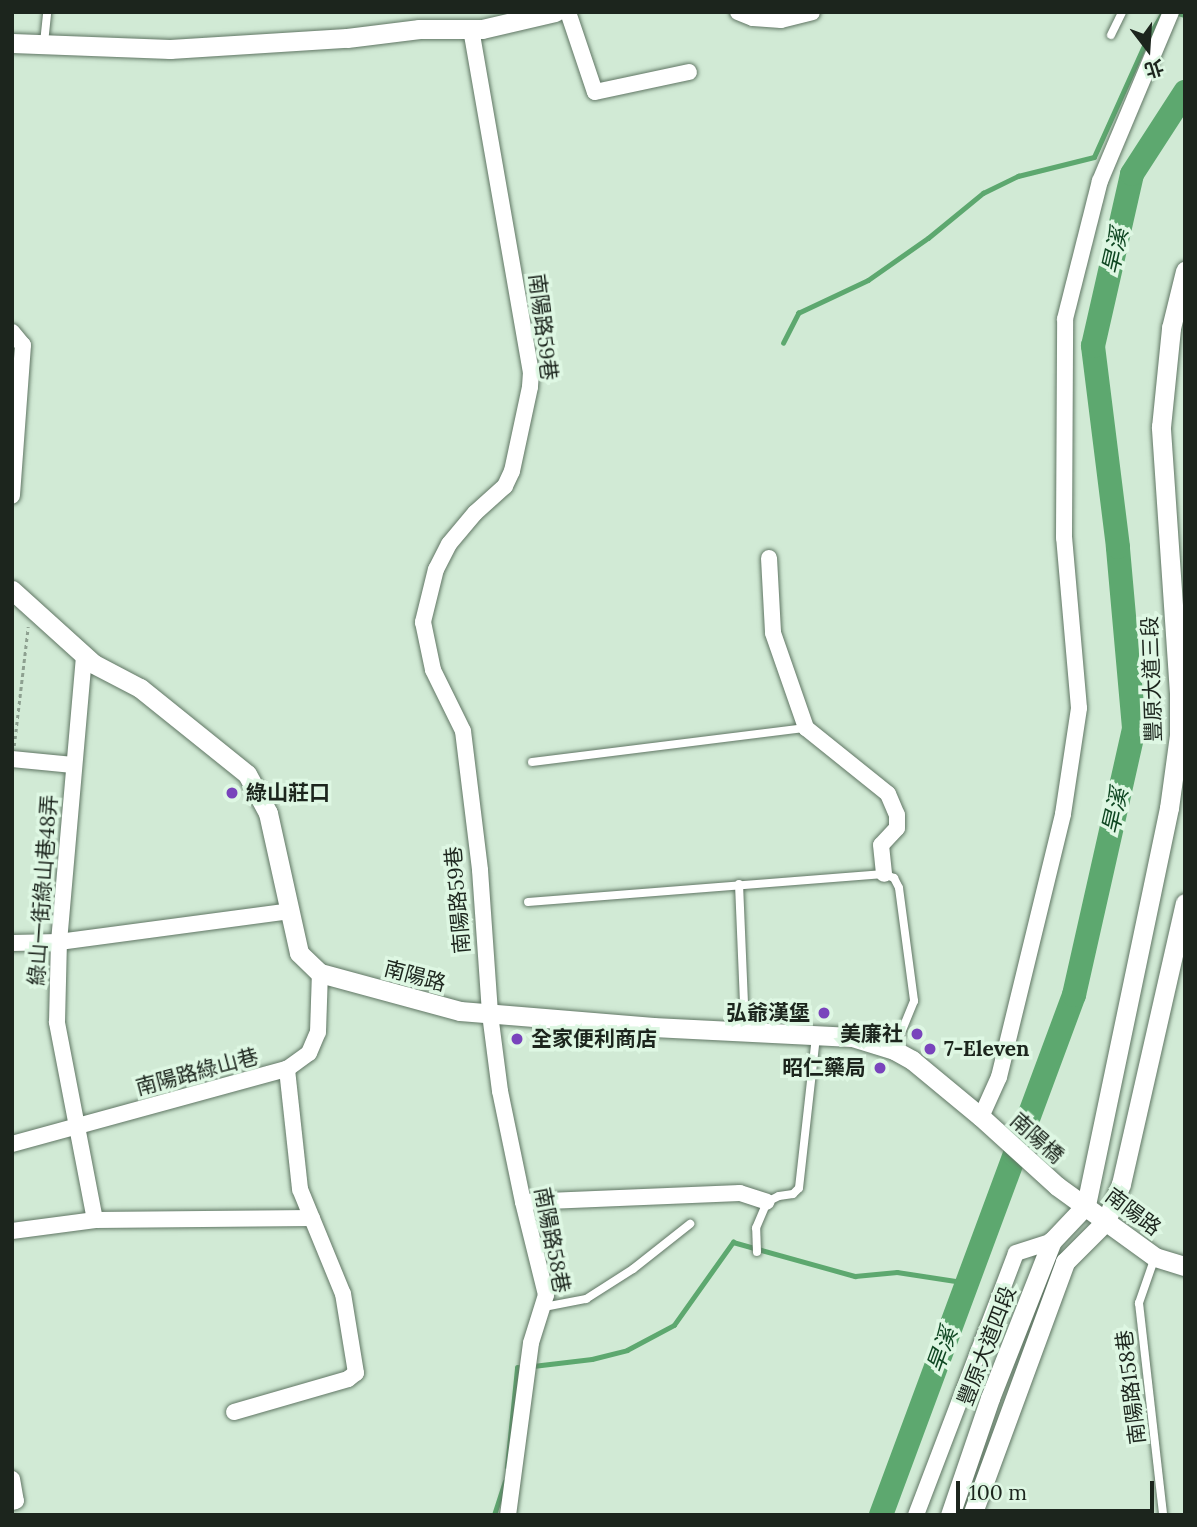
<!DOCTYPE html>
<meta charset="utf-8">
<style>
body{margin:0}
#map{position:relative;width:1197px;height:1527px;overflow:hidden;background:#d1ead5;font-family:Lora,"Noto Sans TC",serif}
div>[style]{position:absolute}
.stream>*{height:4.5px;margin:-2.25px;padding:0 2.25px;transform-origin:2.25px;border-radius:2.25px;background:#5da86f}
.river>*{height:24px;margin:-12px;padding:0 12px;transform-origin:12px;border-radius:12px;background:#5da86f}
.path>*{height:2.5px;margin-top:-1.25px;transform-origin:0;background:repeating-linear-gradient(90deg,#8da090 0 3.5px,transparent 0 7px)}
.roads{filter:drop-shadow(0 0 2px #607664) drop-shadow(0 0 2px #607664)}
.service>*{height:8px;margin:-4px;padding:0 4px;transform-origin:4px;border-radius:4px;background:#fff}
.minor>*{height:16px;margin:-8px;padding:0 8px;transform-origin:8px;border-radius:8px;background:#fff}
.tertiary>*{height:19px;margin:-9.5px;padding:0 9.5px;transform-origin:9.5px;border-radius:9.5px;background:#fff}
.dots>*{width:19px;height:19px;translate:-50% -50%;box-sizing:border-box;border:4px solid #def7e3;border-radius:50%}
span{translate:-50% -50%;white-space:nowrap;text-align:center;line-height:1.15;-webkit-text-stroke:7px #def7e3;paint-order:stroke}
.street-label{font-size:21px;color:#1c251d}
.poi-label{font-size:21px;color:#1c251d;font-weight:700}
.left{translate:0 -50%;text-align:left}
.right{translate:-100% -50%;text-align:right}
.water-label{font-size:23px;color:#0e4621;font-style:italic}
.frame{position:absolute;inset:0;border:14px solid #1c251d;pointer-events:none}
.north{position:absolute;left:1113px;top:14px;width:70px;height:70px;-webkit-text-stroke:5px #def7e3;paint-order:stroke;rotate:163deg;font-size:19px;font-weight:700;line-height:28px;text-align:center;color:#1c251d}
.north::after{content:'';display:block;margin:auto;width:24px;height:32px;background:#1c251d;clip-path:polygon(50% 0,100% 100%,50% 72%,0 100%)}
.scale{position:absolute;left:956px;top:1481px;width:198px;height:32px;box-sizing:border-box;border:4px solid #1c251d;border-top:0;padding-left:9px;font-size:21px;line-height:24px;white-space:nowrap;color:#1c251d;-webkit-text-stroke:5px #def7e3;paint-order:stroke}
</style>
<div id="map">
<div class="stream">
<i style="left:1175px;top:12px;width:10px;rotate:17deg"></i>
<i style="left:783px;top:343px;width:34px;rotate:-63deg"></i>
<i style="left:798px;top:313px;width:77px;rotate:-25.2deg"></i>
<i style="left:868px;top:280px;width:73px;rotate:-35deg"></i>
<i style="left:928px;top:238px;width:71px;rotate:-39.3deg"></i>
<i style="left:983px;top:193px;width:39px;rotate:-26deg"></i>
<i style="left:1018px;top:176px;width:78px;rotate:-14deg"></i>
<i style="left:1094px;top:157px;width:129px;rotate:-65.8deg"></i>
<i style="left:1147px;top:39px;width:29px;rotate:-59deg"></i>
<i style="left:533px;top:1366px;width:59px;rotate:-6.8deg"></i>
<i style="left:592px;top:1359px;width:36px;rotate:-14deg"></i>
<i style="left:627px;top:1350px;width:53px;rotate:-28deg"></i>
<i style="left:674px;top:1325px;width:102px;rotate:-54.6deg"></i>
<i style="left:733px;top:1242px;width:127px;rotate:15.6deg"></i>
<i style="left:855px;top:1276px;width:42px;rotate:-5.4deg"></i>
<i style="left:897px;top:1272px;width:72px;rotate:8.8deg"></i>
<i style="left:507px;top:1467px;width:100px;rotate:-84.2deg"></i>
<i style="left:517px;top:1368px;width:7px;rotate:-8deg"></i>
<i style="left:494px;top:1515px;width:35px;rotate:-72deg"></i>
</div>
<div class="river">
<i style="left:881px;top:1515px;width:555px;rotate:-69.64deg"></i>
<i style="left:1074px;top:995px;width:274px;rotate:-77.3deg"></i>
<i style="left:1134px;top:728px;width:182px;rotate:-95.1deg"></i>
<i style="left:1118px;top:547px;width:203px;rotate:-97.1deg"></i>
<i style="left:1093px;top:346px;width:176px;rotate:-77.2deg"></i>
<i style="left:1132px;top:174px;width:98px;rotate:-57.1deg"></i>
</div>
<div class="path">
<i style="left:14px;top:746px;width:120px;rotate:-83.3deg"></i>
</div>
<div class="roads">
<div class="service">
<i style="left:1111px;top:35px;width:25px;rotate:-64deg"></i>
<i style="left:44px;top:43px;width:31px;rotate:-84deg"></i>
<i style="left:532px;top:762px;width:276px;rotate:-7.1deg"></i>
<i style="left:739px;top:884px;width:146px;rotate:87.6deg"></i>
<i style="left:528px;top:902px;width:357px;rotate:-4.5deg"></i>
<i style="left:884px;top:874px;width:11px;rotate:22deg"></i>
<i style="left:894px;top:878px;width:11px;rotate:63deg"></i>
<i style="left:899px;top:888px;width:114px;rotate:82.4deg"></i>
<i style="left:914px;top:1001px;width:53px;rotate:112.2deg"></i>
<i style="left:757px;top:1252px;width:24px;rotate:-92deg"></i>
<i style="left:756px;top:1228px;width:28px;rotate:-67deg"></i>
<i style="left:767px;top:1202px;width:13px;rotate:-27deg"></i>
<i style="left:779px;top:1196px;width:14px;rotate:-8deg"></i>
<i style="left:793px;top:1194px;width:8px;rotate:-45deg"></i>
<i style="left:799px;top:1188px;width:153px;rotate:-83.6deg"></i>
<i style="left:1155px;top:1257px;width:49px;rotate:109.2deg"></i>
<i style="left:1139px;top:1303px;width:213px;rotate:83.5deg"></i>
<i style="left:544px;top:1307px;width:43px;rotate:-10.8deg"></i>
<i style="left:586px;top:1299px;width:56px;rotate:-32.6deg"></i>
<i style="left:633px;top:1269px;width:73px;rotate:-38.3deg"></i>
</div>
<div class="minor">
<i style="left:568px;top:12px;width:84px;rotate:71.4deg"></i>
<i style="left:595px;top:92px;width:96px;rotate:-12deg"></i>
<i style="left:738px;top:12px;width:16px;rotate:22deg"></i>
<i style="left:753px;top:18px;width:28px;rotate:4deg"></i>
<i style="left:781px;top:20px;width:32px;rotate:-14deg"></i>
<i style="left:471px;top:29px;width:348px;rotate:80.1deg"></i>
<i style="left:531px;top:372px;width:15px;rotate:94deg"></i>
<i style="left:530px;top:387px;width:86px;rotate:102.1deg"></i>
<i style="left:512px;top:471px;width:17px;rotate:115deg"></i>
<i style="left:505px;top:486px;width:40px;rotate:138deg"></i>
<i style="left:475px;top:513px;width:40px;rotate:130deg"></i>
<i style="left:449px;top:544px;width:28px;rotate:117deg"></i>
<i style="left:436px;top:569px;width:55px;rotate:103.8deg"></i>
<i style="left:423px;top:622px;width:49px;rotate:78.2deg"></i>
<i style="left:433px;top:670px;width:68px;rotate:63.8deg"></i>
<i style="left:463px;top:731px;width:140px;rotate:83deg"></i>
<i style="left:480px;top:870px;width:144px;rotate:86deg"></i>
<i style="left:490px;top:1014px;width:78px;rotate:82.6deg"></i>
<i style="left:500px;top:1091px;width:113px;rotate:78.3deg"></i>
<i style="left:523px;top:1202px;width:96px;rotate:76.1deg"></i>
<i style="left:546px;top:1295px;width:50px;rotate:107.4deg"></i>
<i style="left:531px;top:1343px;width:174px;rotate:97.6deg"></i>
<i style="left:12px;top:332px;width:17px;rotate:50deg"></i>
<i style="left:23px;top:345px;width:151px;rotate:94.2deg"></i>
<i style="left:769px;top:558px;width:75px;rotate:86.9deg"></i>
<i style="left:773px;top:633px;width:101px;rotate:70.8deg"></i>
<i style="left:806px;top:728px;width:105px;rotate:38.8deg"></i>
<i style="left:888px;top:794px;width:23px;rotate:67deg"></i>
<i style="left:897px;top:815px;width:13px;rotate:90deg"></i>
<i style="left:897px;top:828px;width:23px;rotate:133deg"></i>
<i style="left:881px;top:845px;width:29px;rotate:84deg"></i>
<i style="left:12px;top:759px;width:61px;rotate:5.6deg"></i>
<i style="left:12px;top:943px;width:47px;rotate:-1.2deg"></i>
<i style="left:59px;top:942px;width:233px;rotate:-7.6deg"></i>
<i style="left:981px;top:1117px;width:44px;rotate:-65.8deg"></i>
<i style="left:999px;top:1077px;width:271px;rotate:-76.3deg"></i>
<i style="left:1063px;top:814px;width:107px;rotate:-81.4deg"></i>
<i style="left:1079px;top:708px;width:171px;rotate:-95deg"></i>
<i style="left:1064px;top:538px;width:219px;rotate:-89.7deg"></i>
<i style="left:1065px;top:319px;width:142px;rotate:-75.8deg"></i>
<i style="left:1100px;top:181px;width:183px;rotate:-67.2deg"></i>
<i style="left:12px;top:1144px;width:285px;rotate:-15.3deg"></i>
<i style="left:287px;top:1069px;width:27px;rotate:-36deg"></i>
<i style="left:309px;top:1053px;width:23px;rotate:-67deg"></i>
<i style="left:318px;top:1032px;width:59px;rotate:-88.1deg"></i>
<i style="left:523px;top:1202px;width:217px;rotate:-2.4deg"></i>
<i style="left:740px;top:1193px;width:28px;rotate:18deg"></i>
<i style="left:95px;top:1220px;width:217px;rotate:-0.5deg"></i>
<i style="left:12px;top:1231px;width:84px;rotate:-7.5deg"></i>
<i style="left:95px;top:1220px;width:202px;rotate:-100.9deg"></i>
<i style="left:57px;top:1022px;width:80px;rotate:-88.6deg"></i>
<i style="left:59px;top:942px;width:288px;rotate:-85deg"></i>
<i style="left:234px;top:1412px;width:119px;rotate:-16.1deg"></i>
<i style="left:348px;top:1379px;width:10px;rotate:-37deg"></i>
<i style="left:356px;top:1373px;width:80px;rotate:-99.3deg"></i>
<i style="left:343px;top:1294px;width:113px;rotate:-112.3deg"></i>
<i style="left:300px;top:1189px;width:121px;rotate:-96.2deg"></i>
<i style="left:12px;top:1479px;width:22px;rotate:80deg"></i>
<i style="left:16px;top:1501px;width:4px;rotate:166deg"></i>
<i style="left:916px;top:1515px;width:280px;rotate:-69.1deg"></i>
<i style="left:1016px;top:1253px;width:38px;rotate:-18deg"></i>
</div>
<div class="tertiary">
<i style="left:12px;top:43px;width:158px;rotate:2.2deg"></i>
<i style="left:170px;top:49px;width:177px;rotate:-3.6deg"></i>
<i style="left:347px;top:38px;width:73px;rotate:-7.1deg"></i>
<i style="left:419px;top:29px;width:63px"></i>
<i style="left:482px;top:29px;width:75px;rotate:-13.1deg"></i>
<i style="left:12px;top:590px;width:110px;rotate:42.1deg"></i>
<i style="left:94px;top:664px;width:52px;rotate:27.6deg"></i>
<i style="left:140px;top:688px;width:137px;rotate:38.8deg"></i>
<i style="left:247px;top:774px;width:44px;rotate:61.7deg"></i>
<i style="left:268px;top:813px;width:143px;rotate:77.5deg"></i>
<i style="left:299px;top:953px;width:29px;rotate:44deg"></i>
<i style="left:320px;top:973px;width:145px;rotate:15.2deg"></i>
<i style="left:460px;top:1011px;width:194px;rotate:4.7deg"></i>
<i style="left:653px;top:1027px;width:199px;rotate:2.9deg"></i>
<i style="left:852px;top:1037px;width:44px;rotate:17.2deg"></i>
<i style="left:894px;top:1050px;width:21px;rotate:29deg"></i>
<i style="left:912px;top:1060px;width:89px;rotate:39.6deg"></i>
<i style="left:981px;top:1117px;width:103px;rotate:42.2deg"></i>
<i style="left:1057px;top:1186px;width:121px;rotate:35.9deg"></i>
<i style="left:1155px;top:1257px;width:31px;rotate:17deg"></i>
<i style="left:950px;top:1515px;width:124px;rotate:-71.1deg"></i>
<i style="left:990px;top:1398px;width:169px;rotate:-68.5deg"></i>
<i style="left:1052px;top:1241px;width:50px;rotate:-46.6deg"></i>
<i style="left:1086px;top:1205px;width:406px;rotate:-78.2deg"></i>
<i style="left:1169px;top:808px;width:74px;rotate:-82.2deg"></i>
<i style="left:1179px;top:735px;width:42px;rotate:-90deg"></i>
<i style="left:1179px;top:693px;width:267px;rotate:-93.9deg"></i>
<i style="left:1161px;top:427px;width:100px;rotate:-84.2deg"></i>
<i style="left:1171px;top:328px;width:59px;rotate:-76.2deg"></i>
<i style="left:972px;top:1515px;width:270px;rotate:-69.8deg"></i>
<i style="left:1065px;top:1262px;width:58px;rotate:-45deg"></i>
<i style="left:1106px;top:1221px;width:40px;rotate:-68deg"></i>
<i style="left:1121px;top:1184px;width:288px;rotate:-77.2deg"></i>
</div>
</div>
<div class="dots">
<i style="left:232px;top:793px;background:#7944bc"></i>
<i style="left:824px;top:1013px;background:#7944bc"></i>
<i style="left:917px;top:1034px;background:#7944bc"></i>
<i style="left:517px;top:1039px;background:#7944bc"></i>
<i style="left:930px;top:1049px;background:#7944bc"></i>
<i style="left:880px;top:1068px;background:#7944bc"></i>
</div>
<div class="street-label">
<span style="left:543px;top:327px;rotate:83deg">南陽路59巷</span>
<span style="left:1152px;top:679px;rotate:-92deg">豐原大道三段</span>
<span style="left:43px;top:890px;rotate:-86deg">綠山一街綠山巷48弄</span>
<span style="left:458px;top:900px;rotate:-95deg">南陽路59巷</span>
<span style="left:415px;top:976px;rotate:15deg">南陽路</span>
<span style="left:197px;top:1072px;rotate:-15deg">南陽路綠山巷</span>
<span style="left:1037px;top:1138px;rotate:42deg">南陽橋</span>
<span style="left:1133px;top:1212px;rotate:37deg">南陽路</span>
<span style="left:552px;top:1240px;rotate:79deg">南陽路58巷</span>
<span style="left:987px;top:1346px;rotate:-69deg">豐原大道四段</span>
<span style="left:1131px;top:1387px;rotate:-97deg">南陽路158巷</span>
</div>
<div class="poi-label">
<span class="left" style="left:246px;top:793px">綠山莊口</span>
<span class="right" style="left:810px;top:1013px">弘爺漢堡</span>
<span class="right" style="left:903px;top:1034px">美廉社</span>
<span class="left" style="left:531px;top:1039px">全家便利商店</span>
<span class="left" style="left:944px;top:1049px">7-Eleven</span>
<span class="right" style="left:866px;top:1068px">昭仁藥局</span>
</div>
<div class="water-label">
<span style="left:1115px;top:251px;rotate:-77deg">旱溪</span>
<span style="left:1115px;top:811px;rotate:-77deg">旱溪</span>
<span style="left:942px;top:1350px;rotate:-70deg">旱溪</span>
</div>
<div class="frame"></div>
<div class="north">北</div>
<div class="scale">100 m</div>
</div>
